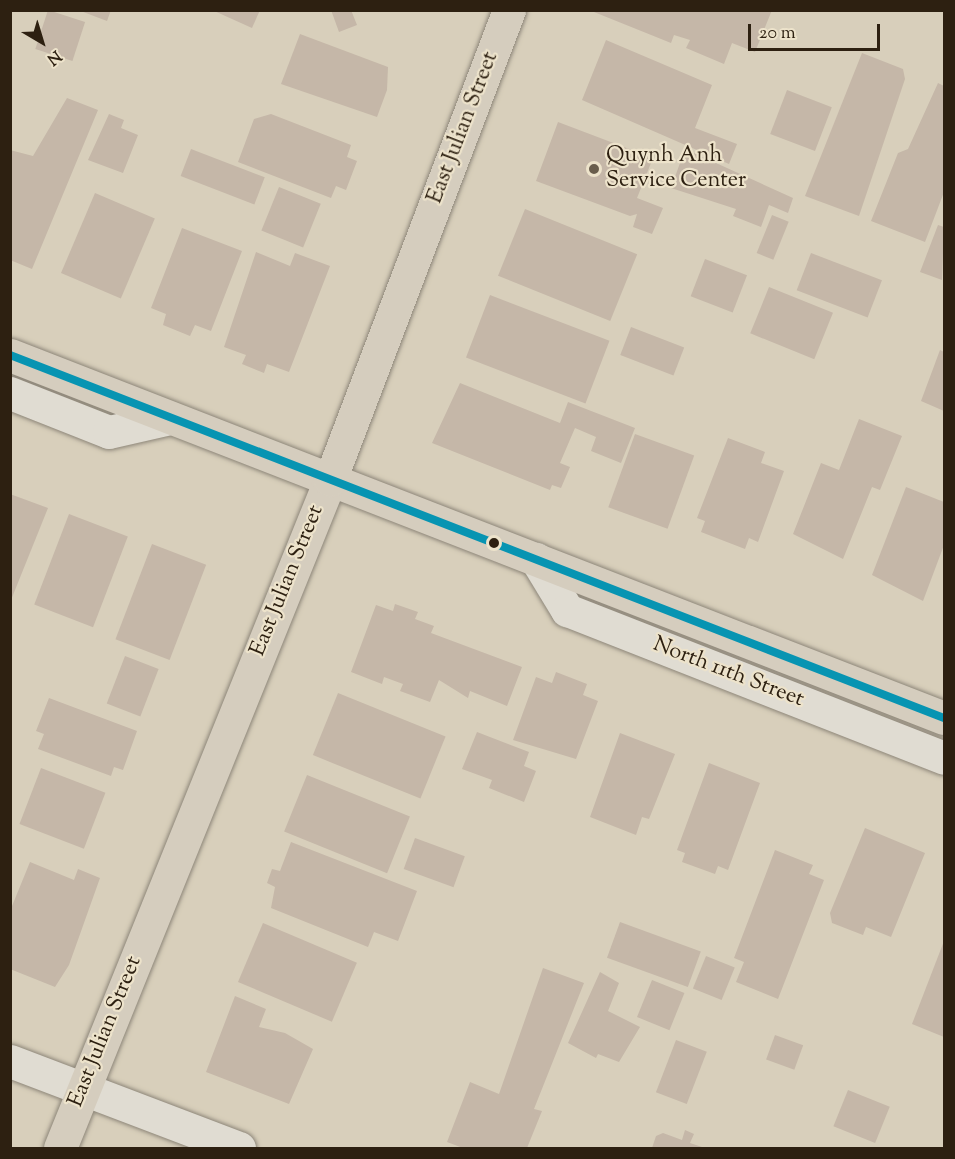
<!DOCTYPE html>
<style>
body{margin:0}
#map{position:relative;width:955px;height:1159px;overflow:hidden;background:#d8cfbb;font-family:"Sorts Mill Goudy",serif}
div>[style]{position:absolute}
.building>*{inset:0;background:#c5b7a8;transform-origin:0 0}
.roads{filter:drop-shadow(0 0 2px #8d8679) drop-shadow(0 0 2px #8d8679)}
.minor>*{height:33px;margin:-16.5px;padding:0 16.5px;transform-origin:16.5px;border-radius:16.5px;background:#e0dcd2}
.major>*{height:33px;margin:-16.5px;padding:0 16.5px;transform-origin:16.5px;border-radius:16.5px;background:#d5cdbe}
.bus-1>*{height:8px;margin:-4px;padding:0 4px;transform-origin:4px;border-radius:4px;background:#0794b2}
.dots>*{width:16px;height:16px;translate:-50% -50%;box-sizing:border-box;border:3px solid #ede3cb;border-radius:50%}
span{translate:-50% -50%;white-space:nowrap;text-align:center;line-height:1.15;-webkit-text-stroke:4.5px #ede3cb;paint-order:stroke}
.street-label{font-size:22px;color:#2d2011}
.poi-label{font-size:22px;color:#2d2011}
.left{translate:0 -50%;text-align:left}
.frame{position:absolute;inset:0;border:12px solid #2d2011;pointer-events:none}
.north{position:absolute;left:12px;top:12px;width:60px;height:60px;-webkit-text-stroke:4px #ede3cb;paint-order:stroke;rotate:142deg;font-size:16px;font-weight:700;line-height:24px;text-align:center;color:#2d2011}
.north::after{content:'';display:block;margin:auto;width:21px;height:27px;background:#2d2011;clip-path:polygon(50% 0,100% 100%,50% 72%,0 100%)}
.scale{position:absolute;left:748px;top:24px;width:132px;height:27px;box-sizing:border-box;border:3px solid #2d2011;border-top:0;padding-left:8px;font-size:18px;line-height:21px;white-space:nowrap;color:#2d2011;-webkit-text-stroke:4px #ede3cb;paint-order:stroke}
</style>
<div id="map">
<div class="building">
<i style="left:48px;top:10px;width:39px;height:41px;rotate:18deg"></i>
<i style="clip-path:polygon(78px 10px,111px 10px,107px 21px)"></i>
<i style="clip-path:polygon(212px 10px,260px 10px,252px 28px)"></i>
<i style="clip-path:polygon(331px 10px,351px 10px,357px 25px,339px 32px)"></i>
<i style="clip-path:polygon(589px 10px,772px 10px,755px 52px,732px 43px,724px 64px,686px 48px,690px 40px,674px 35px,671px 43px)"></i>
<i style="clip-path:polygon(300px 34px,388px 67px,387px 90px,377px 117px,281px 84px)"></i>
<i style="clip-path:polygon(606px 40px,712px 85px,695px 128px,737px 144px,729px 164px,582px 100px)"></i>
<i style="clip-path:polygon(862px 53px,903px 69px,905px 79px,859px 216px,805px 196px)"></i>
<i style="clip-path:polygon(938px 83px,944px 86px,944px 192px,925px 242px,871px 221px,898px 153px,908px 149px)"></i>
<i style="left:787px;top:90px;width:48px;height:47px;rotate:21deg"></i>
<i style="clip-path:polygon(67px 98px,98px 110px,32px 269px,10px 260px,10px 150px,33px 156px)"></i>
<i style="clip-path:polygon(109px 114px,124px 120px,121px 128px,138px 135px,123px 173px,88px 160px)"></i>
<i style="clip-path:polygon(271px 114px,351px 145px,347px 157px,357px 161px,346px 190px,336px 186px,331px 198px,238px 162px,254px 119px)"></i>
<i style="clip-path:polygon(558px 122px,653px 158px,637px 198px,663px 208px,652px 234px,633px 227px,637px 214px,630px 216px,536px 181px)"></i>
<i style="left:191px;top:149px;width:79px;height:29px;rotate:21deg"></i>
<i style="clip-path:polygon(685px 149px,793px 198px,788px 213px,769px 205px,761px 227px,733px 216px,736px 209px,671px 188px)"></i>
<i style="left:279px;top:187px;width:45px;height:47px;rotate:22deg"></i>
<i style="left:95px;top:193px;width:65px;height:87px;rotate:23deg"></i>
<i style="left:525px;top:209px;width:121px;height:72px;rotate:22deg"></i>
<i style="left:772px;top:215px;width:18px;height:41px;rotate:22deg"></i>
<i style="clip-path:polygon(938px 225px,944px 227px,942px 280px,920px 272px)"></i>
<i style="clip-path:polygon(182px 228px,242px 251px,211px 331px,195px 325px,190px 336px,163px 325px,166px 314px,151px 308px)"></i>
<i style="clip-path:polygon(256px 252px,290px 266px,295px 253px,330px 266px,289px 372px,267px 364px,264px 373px,242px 364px,246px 355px,224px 347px)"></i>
<i style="left:811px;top:253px;width:76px;height:40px;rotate:21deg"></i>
<i style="left:705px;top:259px;width:45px;height:40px;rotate:21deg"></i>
<i style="left:769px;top:287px;width:69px;height:50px;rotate:22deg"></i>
<i style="left:490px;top:295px;width:128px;height:67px;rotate:21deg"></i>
<i style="left:631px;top:327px;width:57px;height:30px;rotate:21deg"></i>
<i style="clip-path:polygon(940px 350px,944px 352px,944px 411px,921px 401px)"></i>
<i style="clip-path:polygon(460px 383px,560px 423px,568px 402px,635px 428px,621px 463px,591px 451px,596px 437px,575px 428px,560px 463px,570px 467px,561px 488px,552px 485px,550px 490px,432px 443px)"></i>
<i style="clip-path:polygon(859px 419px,902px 436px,880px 490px,872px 487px,843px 559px,793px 534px,821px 463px,839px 470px)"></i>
<i style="left:635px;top:434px;width:63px;height:78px;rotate:20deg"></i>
<i style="clip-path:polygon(728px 438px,765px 452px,761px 463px,784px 471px,758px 542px,749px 538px,745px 549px,701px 532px,705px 521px,697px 518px)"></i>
<i style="clip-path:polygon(906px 487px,944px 502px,944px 545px,923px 601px,872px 575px)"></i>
<i style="clip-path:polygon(10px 494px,48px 508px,11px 600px,10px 600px)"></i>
<i style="left:69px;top:514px;width:63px;height:97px;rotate:21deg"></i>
<i style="left:152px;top:544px;width:58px;height:102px;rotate:21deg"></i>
<i style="clip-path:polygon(395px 604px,418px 612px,415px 619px,434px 626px,431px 633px,522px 667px,507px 706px,470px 691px,468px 698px,439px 680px,430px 702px,400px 691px,403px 684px,384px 677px,382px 684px,351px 672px,376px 605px,393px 611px)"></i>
<i style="left:125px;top:656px;width:36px;height:51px;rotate:21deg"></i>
<i style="clip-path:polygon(556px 672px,587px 684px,583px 695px,598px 701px,576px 759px,513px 740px,536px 677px,552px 683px)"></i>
<i style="left:338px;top:693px;width:116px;height:67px;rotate:22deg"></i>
<i style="clip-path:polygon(49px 698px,137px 731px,123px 770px,114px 767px,111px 776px,38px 749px,44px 734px,36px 731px)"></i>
<i style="clip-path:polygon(477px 732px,529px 752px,524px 766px,536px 771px,524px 802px,489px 788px,492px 780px,462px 769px)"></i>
<i style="clip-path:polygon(620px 733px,675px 754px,649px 819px,642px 817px,636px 835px,590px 817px)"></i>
<i style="clip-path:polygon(709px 763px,760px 783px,728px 870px,718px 866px,715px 874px,682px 862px,685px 853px,677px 850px)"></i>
<i style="left:41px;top:768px;width:69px;height:60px;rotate:21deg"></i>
<i style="left:307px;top:775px;width:111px;height:61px;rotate:22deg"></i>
<i style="clip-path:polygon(865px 828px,925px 853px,891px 937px,866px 927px,863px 935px,832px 923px,830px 913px)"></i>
<i style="left:415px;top:838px;width:53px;height:33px;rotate:20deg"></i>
<i style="clip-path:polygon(291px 842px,417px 891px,398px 941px,374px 932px,368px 947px,271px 908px,275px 887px,267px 883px,272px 869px,280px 871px)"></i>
<i style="clip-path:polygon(775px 850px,813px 865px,809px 874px,824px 880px,778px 999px,736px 982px,744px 962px,734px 958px)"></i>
<i style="clip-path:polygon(30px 862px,74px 880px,78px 869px,100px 878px,69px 965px,55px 987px,10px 969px,10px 911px)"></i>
<i style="left:620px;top:922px;width:86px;height:38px;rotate:20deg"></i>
<i style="left:263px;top:923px;width:102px;height:64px;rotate:23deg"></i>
<i style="clip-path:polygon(944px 941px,944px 1037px,912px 1024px)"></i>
<i style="left:706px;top:956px;width:31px;height:35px;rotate:22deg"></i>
<i style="clip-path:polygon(543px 968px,584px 983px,534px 1109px,542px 1111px,527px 1148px,463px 1148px,447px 1142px,470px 1082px,499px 1094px)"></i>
<i style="clip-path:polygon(600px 972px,619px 983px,608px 1011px,640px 1027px,619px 1062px,598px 1054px,596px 1058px,568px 1043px)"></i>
<i style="left:652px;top:980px;width:35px;height:40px;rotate:22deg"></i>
<i style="clip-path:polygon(235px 996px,266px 1009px,259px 1027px,285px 1033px,313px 1049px,289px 1104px,206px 1072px)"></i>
<i style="left:775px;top:1035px;width:30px;height:26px;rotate:20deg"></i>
<i style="left:676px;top:1040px;width:33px;height:56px;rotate:21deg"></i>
<i style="left:848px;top:1090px;width:45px;height:39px;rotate:22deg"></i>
<i style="clip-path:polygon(685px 1130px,694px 1134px,690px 1143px,705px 1148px,652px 1148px,656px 1136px,663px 1133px,682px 1140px)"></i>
</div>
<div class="roads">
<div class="minor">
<i style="left:10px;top:393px;width:106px;rotate:21.5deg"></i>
<i style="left:109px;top:432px;width:63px;rotate:-12.9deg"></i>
<i style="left:536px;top:559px;width:60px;rotate:58.7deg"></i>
<i style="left:567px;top:610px;width:405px;rotate:21.4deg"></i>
<i style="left:10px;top:1061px;width:245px;rotate:20.8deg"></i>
</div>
<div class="major">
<i style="left:10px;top:355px;width:1002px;rotate:21.24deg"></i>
<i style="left:60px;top:1148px;width:721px;rotate:-67.99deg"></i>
<i style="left:330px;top:480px;width:503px;rotate:-69.15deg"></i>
</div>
</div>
<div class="bus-1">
<i style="left:10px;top:355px;width:1002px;rotate:21.24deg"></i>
</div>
<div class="dots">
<i style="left:594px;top:169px;background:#695d4c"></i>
<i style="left:494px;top:543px;background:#2d2011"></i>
</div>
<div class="street-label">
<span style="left:464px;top:128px;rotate:-69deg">East Julian Street</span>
<span style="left:288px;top:581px;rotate:-68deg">East Julian Street</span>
<span style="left:728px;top:673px;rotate:21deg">North 11th Street</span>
<span style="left:106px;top:1032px;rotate:-68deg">East Julian Street</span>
</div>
<div class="poi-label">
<span class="left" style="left:606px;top:169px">Quynh Anh<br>Service Center</span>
</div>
<div class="frame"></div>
<div class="north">N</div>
<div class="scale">20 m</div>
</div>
